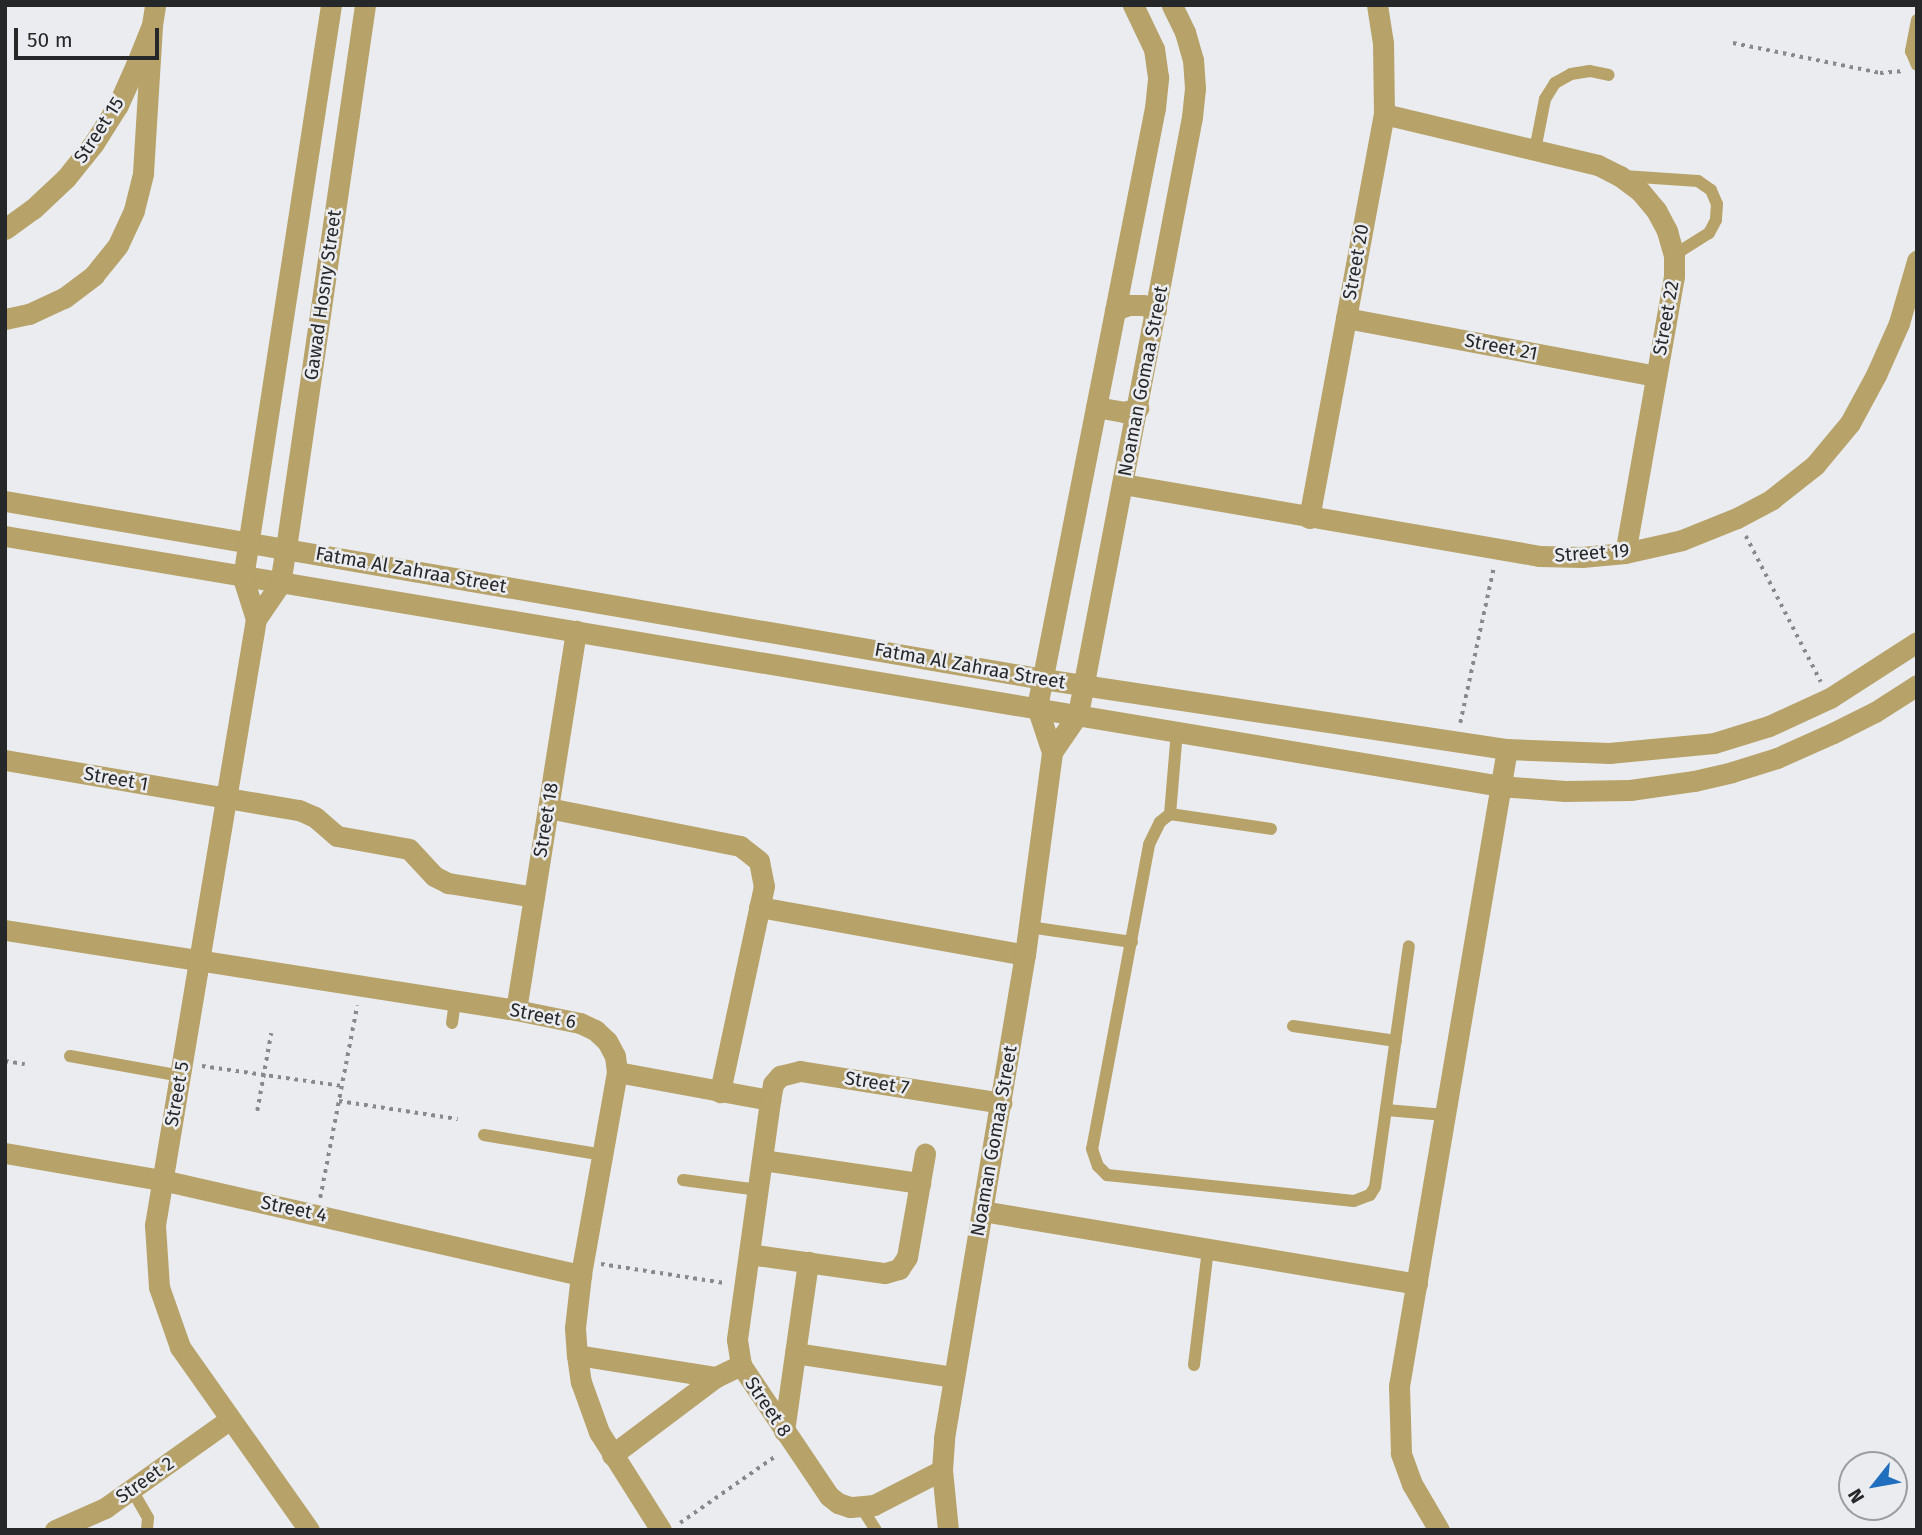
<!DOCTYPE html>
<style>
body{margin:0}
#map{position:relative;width:1922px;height:1535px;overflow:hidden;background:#eaecf0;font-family:"Fira Sans",sans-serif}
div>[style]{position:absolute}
.path>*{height:3.5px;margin-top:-1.75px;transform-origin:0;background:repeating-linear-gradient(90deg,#88898c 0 3.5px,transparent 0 8.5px)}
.lane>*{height:12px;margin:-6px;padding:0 6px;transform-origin:6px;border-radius:6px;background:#b7a269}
.street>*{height:21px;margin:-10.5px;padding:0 10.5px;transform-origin:10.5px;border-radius:10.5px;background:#b7a269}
span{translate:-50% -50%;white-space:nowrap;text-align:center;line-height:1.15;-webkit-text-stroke:5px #eaecf0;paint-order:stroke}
.street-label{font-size:19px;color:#262728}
.frame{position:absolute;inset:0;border:7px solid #262728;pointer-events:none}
.north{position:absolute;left:1838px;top:1451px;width:70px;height:70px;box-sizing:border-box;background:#eaecf0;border:2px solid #9c9da0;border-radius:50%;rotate:239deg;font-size:19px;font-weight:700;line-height:28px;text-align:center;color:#262728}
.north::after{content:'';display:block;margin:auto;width:24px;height:32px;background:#206fbe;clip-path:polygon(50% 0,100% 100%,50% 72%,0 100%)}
.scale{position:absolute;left:14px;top:28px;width:145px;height:32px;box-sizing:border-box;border:4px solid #262728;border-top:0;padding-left:9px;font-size:21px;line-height:24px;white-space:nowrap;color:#262728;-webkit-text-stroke:5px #eaecf0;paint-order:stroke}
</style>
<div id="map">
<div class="path">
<i style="left:1733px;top:43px;width:150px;rotate:11.5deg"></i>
<i style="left:1880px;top:73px;width:24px;rotate:-5deg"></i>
<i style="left:1746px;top:536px;width:164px;rotate:62.8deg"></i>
<i style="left:1460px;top:723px;width:161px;rotate:-77.8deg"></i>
<i style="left:5px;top:1061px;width:20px;rotate:9deg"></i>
<i style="left:202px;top:1066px;width:141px;rotate:8.1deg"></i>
<i style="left:339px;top:1101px;width:120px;rotate:8.6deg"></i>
<i style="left:257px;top:1111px;width:79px;rotate:-79.8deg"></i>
<i style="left:320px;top:1198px;width:196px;rotate:-79.1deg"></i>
<i style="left:601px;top:1264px;width:125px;rotate:8.7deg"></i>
<i style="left:680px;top:1523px;width:118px;rotate:-35deg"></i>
</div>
<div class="lane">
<i style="left:1917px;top:20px;width:32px;rotate:101deg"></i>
<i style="left:1911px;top:51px;width:15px;rotate:67deg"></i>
<i style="left:1535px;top:150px;width:52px;rotate:-78.9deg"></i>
<i style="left:1545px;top:99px;width:19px;rotate:-58deg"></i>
<i style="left:1555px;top:83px;width:18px;rotate:-29deg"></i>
<i style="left:1571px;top:74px;width:19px;rotate:-9deg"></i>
<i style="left:1590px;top:71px;width:19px;rotate:12deg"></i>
<i style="left:1624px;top:176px;width:74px;rotate:3.9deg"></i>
<i style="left:1698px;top:181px;width:16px;rotate:35deg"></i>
<i style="left:1711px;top:190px;width:15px;rotate:67deg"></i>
<i style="left:1717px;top:204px;width:16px;rotate:94deg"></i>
<i style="left:1716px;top:220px;width:15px;rotate:118deg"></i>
<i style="left:1709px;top:233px;width:41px;rotate:147.8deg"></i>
<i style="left:1177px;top:731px;width:83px;rotate:94.8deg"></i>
<i style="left:1170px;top:814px;width:13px;rotate:141deg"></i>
<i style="left:1160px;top:822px;width:25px;rotate:116deg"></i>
<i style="left:1149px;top:845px;width:309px;rotate:100.6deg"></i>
<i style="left:1092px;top:1149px;width:18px;rotate:71deg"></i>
<i style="left:1098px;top:1166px;width:13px;rotate:45deg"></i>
<i style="left:1107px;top:1175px;width:248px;rotate:6deg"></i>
<i style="left:1354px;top:1201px;width:17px;rotate:-21deg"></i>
<i style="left:1370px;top:1195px;width:9px;rotate:-58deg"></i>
<i style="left:1375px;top:1187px;width:243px;rotate:-82deg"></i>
<i style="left:1170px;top:814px;width:102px;rotate:8.4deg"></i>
<i style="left:1029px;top:927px;width:104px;rotate:8.3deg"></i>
<i style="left:452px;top:1023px;width:22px;rotate:-82deg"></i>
<i style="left:1293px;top:1026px;width:104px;rotate:8.3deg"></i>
<i style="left:70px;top:1056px;width:113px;rotate:10.2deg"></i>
<i style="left:1386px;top:1110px;width:59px;rotate:4.8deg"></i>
<i style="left:484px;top:1135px;width:121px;rotate:9.5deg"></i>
<i style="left:683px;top:1180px;width:76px;rotate:7.6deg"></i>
<i style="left:1194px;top:1365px;width:117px;rotate:-83.1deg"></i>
<i style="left:132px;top:1490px;width:32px;rotate:60deg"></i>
<i style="left:148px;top:1518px;width:12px;rotate:95deg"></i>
<i style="left:862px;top:1508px;width:26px;rotate:58deg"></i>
</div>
<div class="street">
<i style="left:1384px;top:114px;width:220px;rotate:13.4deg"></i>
<i style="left:1598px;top:165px;width:25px;rotate:27deg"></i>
<i style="left:1620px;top:176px;width:25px;rotate:37deg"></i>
<i style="left:1640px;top:191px;width:25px;rotate:50deg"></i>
<i style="left:1656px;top:210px;width:24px;rotate:62deg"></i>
<i style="left:1667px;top:231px;width:25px;rotate:74deg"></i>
<i style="left:1674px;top:255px;width:21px;rotate:90deg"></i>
<i style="left:1674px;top:276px;width:281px;rotate:100deg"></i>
<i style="left:5px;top:229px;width:34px;rotate:-36deg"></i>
<i style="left:33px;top:209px;width:45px;rotate:-43.2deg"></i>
<i style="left:66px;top:178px;width:45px;rotate:-51.3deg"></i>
<i style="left:94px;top:143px;width:45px;rotate:-57.7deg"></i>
<i style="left:118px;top:105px;width:44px;rotate:-65.8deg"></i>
<i style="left:136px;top:65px;width:43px;rotate:-68.2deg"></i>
<i style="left:152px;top:25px;width:20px;rotate:-81deg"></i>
<i style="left:1115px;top:310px;width:15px;rotate:-20deg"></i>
<i style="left:1129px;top:305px;width:14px"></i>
<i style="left:1143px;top:305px;width:14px;rotate:21deg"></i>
<i style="left:1346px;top:318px;width:315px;rotate:10.6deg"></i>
<i style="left:5px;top:319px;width:25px;rotate:-12deg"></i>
<i style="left:29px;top:314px;width:38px;rotate:-25deg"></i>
<i style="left:64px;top:298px;width:38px;rotate:-37deg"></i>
<i style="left:94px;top:275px;width:38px;rotate:-51deg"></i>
<i style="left:118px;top:245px;width:38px;rotate:-65deg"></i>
<i style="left:134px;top:210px;width:38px;rotate:-76deg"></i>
<i style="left:143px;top:173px;width:148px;rotate:-86.5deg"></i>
<i style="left:1096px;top:407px;width:28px;rotate:10deg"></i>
<i style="left:1124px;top:412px;width:15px;rotate:-16deg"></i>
<i style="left:1123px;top:484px;width:422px;rotate:9.8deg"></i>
<i style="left:1539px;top:556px;width:43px;rotate:1.3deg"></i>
<i style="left:1582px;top:557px;width:43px;rotate:-5.3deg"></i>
<i style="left:1625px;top:553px;width:58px;rotate:-12.8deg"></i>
<i style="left:1682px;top:540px;width:59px;rotate:-21.8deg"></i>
<i style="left:1737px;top:518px;width:40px;rotate:-28deg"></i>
<i style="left:1772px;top:499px;width:55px;rotate:-38.3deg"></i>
<i style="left:1815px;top:465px;width:55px;rotate:-50.2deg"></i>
<i style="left:1850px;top:423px;width:55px;rotate:-61.6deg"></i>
<i style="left:1876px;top:375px;width:57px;rotate:-66.1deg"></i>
<i style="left:1899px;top:323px;width:65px;rotate:-73.8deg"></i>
<i style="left:5px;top:501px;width:1053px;rotate:9.73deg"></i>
<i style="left:1043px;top:679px;width:469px;rotate:8.6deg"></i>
<i style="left:1507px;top:749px;width:102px;rotate:2.2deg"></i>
<i style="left:1609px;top:753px;width:105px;rotate:-5.4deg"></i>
<i style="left:1714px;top:743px;width:58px;rotate:-17.2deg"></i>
<i style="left:1769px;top:726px;width:67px;rotate:-24.7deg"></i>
<i style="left:1830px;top:698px;width:103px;rotate:-32.8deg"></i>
<i style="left:1309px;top:518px;width:411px;rotate:-79.5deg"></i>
<i style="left:1384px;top:114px;width:71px;rotate:-90.8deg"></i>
<i style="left:1383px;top:43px;width:38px;rotate:-99deg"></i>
<i style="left:5px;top:536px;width:1516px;rotate:9.49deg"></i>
<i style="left:1500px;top:786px;width:65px;rotate:4.4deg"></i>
<i style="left:1565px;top:791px;width:65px;rotate:-0.9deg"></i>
<i style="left:1630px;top:790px;width:65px;rotate:-8deg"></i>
<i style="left:1694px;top:781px;width:39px;rotate:-13deg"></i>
<i style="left:1732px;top:772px;width:47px;rotate:-17.3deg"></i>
<i style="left:1777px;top:758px;width:61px;rotate:-24.1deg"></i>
<i style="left:1833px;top:733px;width:47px;rotate:-26.6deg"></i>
<i style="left:1875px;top:712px;width:50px;rotate:-32.7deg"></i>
<i style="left:256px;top:619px;width:43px;rotate:-107.6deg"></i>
<i style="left:243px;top:578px;width:580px;rotate:-81.27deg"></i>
<i style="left:1052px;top:752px;width:47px;rotate:-108.4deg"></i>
<i style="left:1037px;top:707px;width:611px;rotate:-78.86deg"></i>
<i style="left:1155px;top:108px;width:31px;rotate:-84deg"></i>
<i style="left:1158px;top:77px;width:28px;rotate:-98deg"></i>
<i style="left:1154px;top:49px;width:49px;rotate:-115.5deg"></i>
<i style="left:5px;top:760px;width:298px;rotate:9.7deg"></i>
<i style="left:299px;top:810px;width:17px;rotate:24deg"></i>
<i style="left:315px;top:817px;width:29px;rotate:41deg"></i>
<i style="left:337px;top:836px;width:73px;rotate:10.2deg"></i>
<i style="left:409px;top:849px;width:37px;rotate:47deg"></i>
<i style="left:434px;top:876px;width:16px;rotate:27deg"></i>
<i style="left:448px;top:883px;width:87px;rotate:9.2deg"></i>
<i style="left:548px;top:808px;width:196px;rotate:11.2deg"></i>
<i style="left:740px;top:846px;width:24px;rotate:38deg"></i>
<i style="left:759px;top:861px;width:25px;rotate:79deg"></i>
<i style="left:764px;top:886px;width:211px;rotate:102.1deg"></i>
<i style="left:759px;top:907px;width:270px;rotate:10.2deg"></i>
<i style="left:5px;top:930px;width:517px;rotate:8.9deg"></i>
<i style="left:516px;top:1010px;width:65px;rotate:11.5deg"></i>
<i style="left:580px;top:1023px;width:17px;rotate:25deg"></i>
<i style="left:595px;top:1030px;width:16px;rotate:43deg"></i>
<i style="left:607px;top:1041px;width:17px;rotate:62deg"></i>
<i style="left:615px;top:1056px;width:16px;rotate:83deg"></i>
<i style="left:617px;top:1072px;width:206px;rotate:100.1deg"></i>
<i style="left:581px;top:1275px;width:53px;rotate:96.5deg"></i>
<i style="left:575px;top:1328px;width:27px;rotate:86deg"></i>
<i style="left:577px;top:1355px;width:27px;rotate:82deg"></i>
<i style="left:581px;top:1382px;width:53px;rotate:70.2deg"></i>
<i style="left:599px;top:1432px;width:116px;rotate:57.7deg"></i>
<i style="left:516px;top:1010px;width:384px;rotate:-81deg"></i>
<i style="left:617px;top:1072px;width:156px;rotate:10.4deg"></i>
<i style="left:5px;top:1153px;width:159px;rotate:9.8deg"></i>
<i style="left:162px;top:1180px;width:430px;rotate:12.8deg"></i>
<i style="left:762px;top:1160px;width:160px;rotate:8.3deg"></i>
<i style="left:982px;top:1211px;width:441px;rotate:9.5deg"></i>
<i style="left:749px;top:1254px;width:137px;rotate:8deg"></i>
<i style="left:885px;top:1273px;width:15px;rotate:-16deg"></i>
<i style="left:899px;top:1269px;width:14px;rotate:-56deg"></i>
<i style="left:907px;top:1257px;width:105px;rotate:-80.1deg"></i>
<i style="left:795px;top:1353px;width:161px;rotate:8.6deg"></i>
<i style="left:577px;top:1355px;width:141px;rotate:9deg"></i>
<i style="left:784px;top:1431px;width:171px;rotate:-81.9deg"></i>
<i style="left:612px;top:1455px;width:130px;rotate:-36.9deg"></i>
<i style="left:716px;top:1377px;width:28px;rotate:-26deg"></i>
<i style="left:942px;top:1470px;width:76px;rotate:152.8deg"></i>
<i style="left:874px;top:1505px;width:24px;rotate:175deg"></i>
<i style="left:850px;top:1507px;width:13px;rotate:-162deg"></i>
<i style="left:838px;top:1503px;width:11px;rotate:-142deg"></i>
<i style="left:829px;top:1496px;width:158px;rotate:-123.9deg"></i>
<i style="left:741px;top:1365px;width:26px;rotate:-99deg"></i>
<i style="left:737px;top:1339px;width:241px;rotate:-82.1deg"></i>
<i style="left:770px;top:1100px;width:16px;rotate:-79deg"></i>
<i style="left:773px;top:1084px;width:11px;rotate:-49deg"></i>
<i style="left:780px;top:1076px;width:21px;rotate:-14deg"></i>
<i style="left:800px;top:1071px;width:204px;rotate:9deg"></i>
<i style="left:55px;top:1530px;width:55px;rotate:-23.7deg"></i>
<i style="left:105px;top:1508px;width:152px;rotate:-35.4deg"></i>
<i style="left:309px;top:1530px;width:224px;rotate:-125.2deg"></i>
<i style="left:180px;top:1347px;width:64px;rotate:-109.3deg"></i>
<i style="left:159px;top:1287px;width:62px;rotate:-93.7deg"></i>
<i style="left:155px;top:1225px;width:614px;rotate:-80.54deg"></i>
<i style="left:256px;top:619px;width:42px;rotate:-55.6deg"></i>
<i style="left:280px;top:584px;width:36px;rotate:-81deg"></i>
<i style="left:286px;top:548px;width:549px;rotate:-81.72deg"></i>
<i style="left:948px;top:1530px;width:60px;rotate:-95.7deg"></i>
<i style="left:942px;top:1470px;width:32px;rotate:-86deg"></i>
<i style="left:944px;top:1438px;width:490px;rotate:-80.5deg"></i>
<i style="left:1025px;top:955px;width:205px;rotate:-82.4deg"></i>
<i style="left:1052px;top:752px;width:46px;rotate:-55.6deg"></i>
<i style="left:1078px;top:714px;width:608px;rotate:-79.19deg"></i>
<i style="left:1192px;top:117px;width:29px;rotate:-84deg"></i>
<i style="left:1195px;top:88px;width:28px;rotate:-94deg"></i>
<i style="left:1193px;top:60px;width:29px;rotate:-106deg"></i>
<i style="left:1185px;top:32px;width:30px;rotate:-116deg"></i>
<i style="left:1439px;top:1530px;width:53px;rotate:-120.4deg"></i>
<i style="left:1412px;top:1484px;width:33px;rotate:-110deg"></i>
<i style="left:1401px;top:1453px;width:67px;rotate:-91.7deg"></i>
<i style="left:1399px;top:1386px;width:646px;rotate:-80.38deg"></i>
</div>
<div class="street-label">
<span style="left:99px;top:130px;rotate:-57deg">Street 15</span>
<span style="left:1356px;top:262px;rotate:-80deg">Street 20</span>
<span style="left:323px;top:295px;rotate:-82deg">Gawad Hosny Street</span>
<span style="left:1666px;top:318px;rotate:-80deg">Street 22</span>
<span style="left:1501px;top:347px;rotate:11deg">Street 21</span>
<span style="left:1143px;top:381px;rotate:-79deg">Noaman Gomaa Street</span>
<span style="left:1592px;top:553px;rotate:-4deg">Street 19</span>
<span style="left:411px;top:570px;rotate:10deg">Fatma Al Zahraa Street</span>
<span style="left:970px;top:666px;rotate:10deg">Fatma Al Zahraa Street</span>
<span style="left:116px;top:779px;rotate:10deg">Street 1</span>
<span style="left:546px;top:820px;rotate:-81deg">Street 18</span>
<span style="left:543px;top:1016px;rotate:11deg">Street 6</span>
<span style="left:877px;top:1083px;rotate:9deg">Street 7</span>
<span style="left:177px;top:1094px;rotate:-80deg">Street 5</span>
<span style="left:994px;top:1141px;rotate:-80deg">Noaman Gomaa Street</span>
<span style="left:294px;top:1209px;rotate:12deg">Street 4</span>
<span style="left:768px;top:1407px;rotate:56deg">Street 8</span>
<span style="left:145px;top:1480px;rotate:-35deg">Street 2</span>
</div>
<div class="frame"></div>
<div class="north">N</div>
<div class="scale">50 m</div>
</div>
